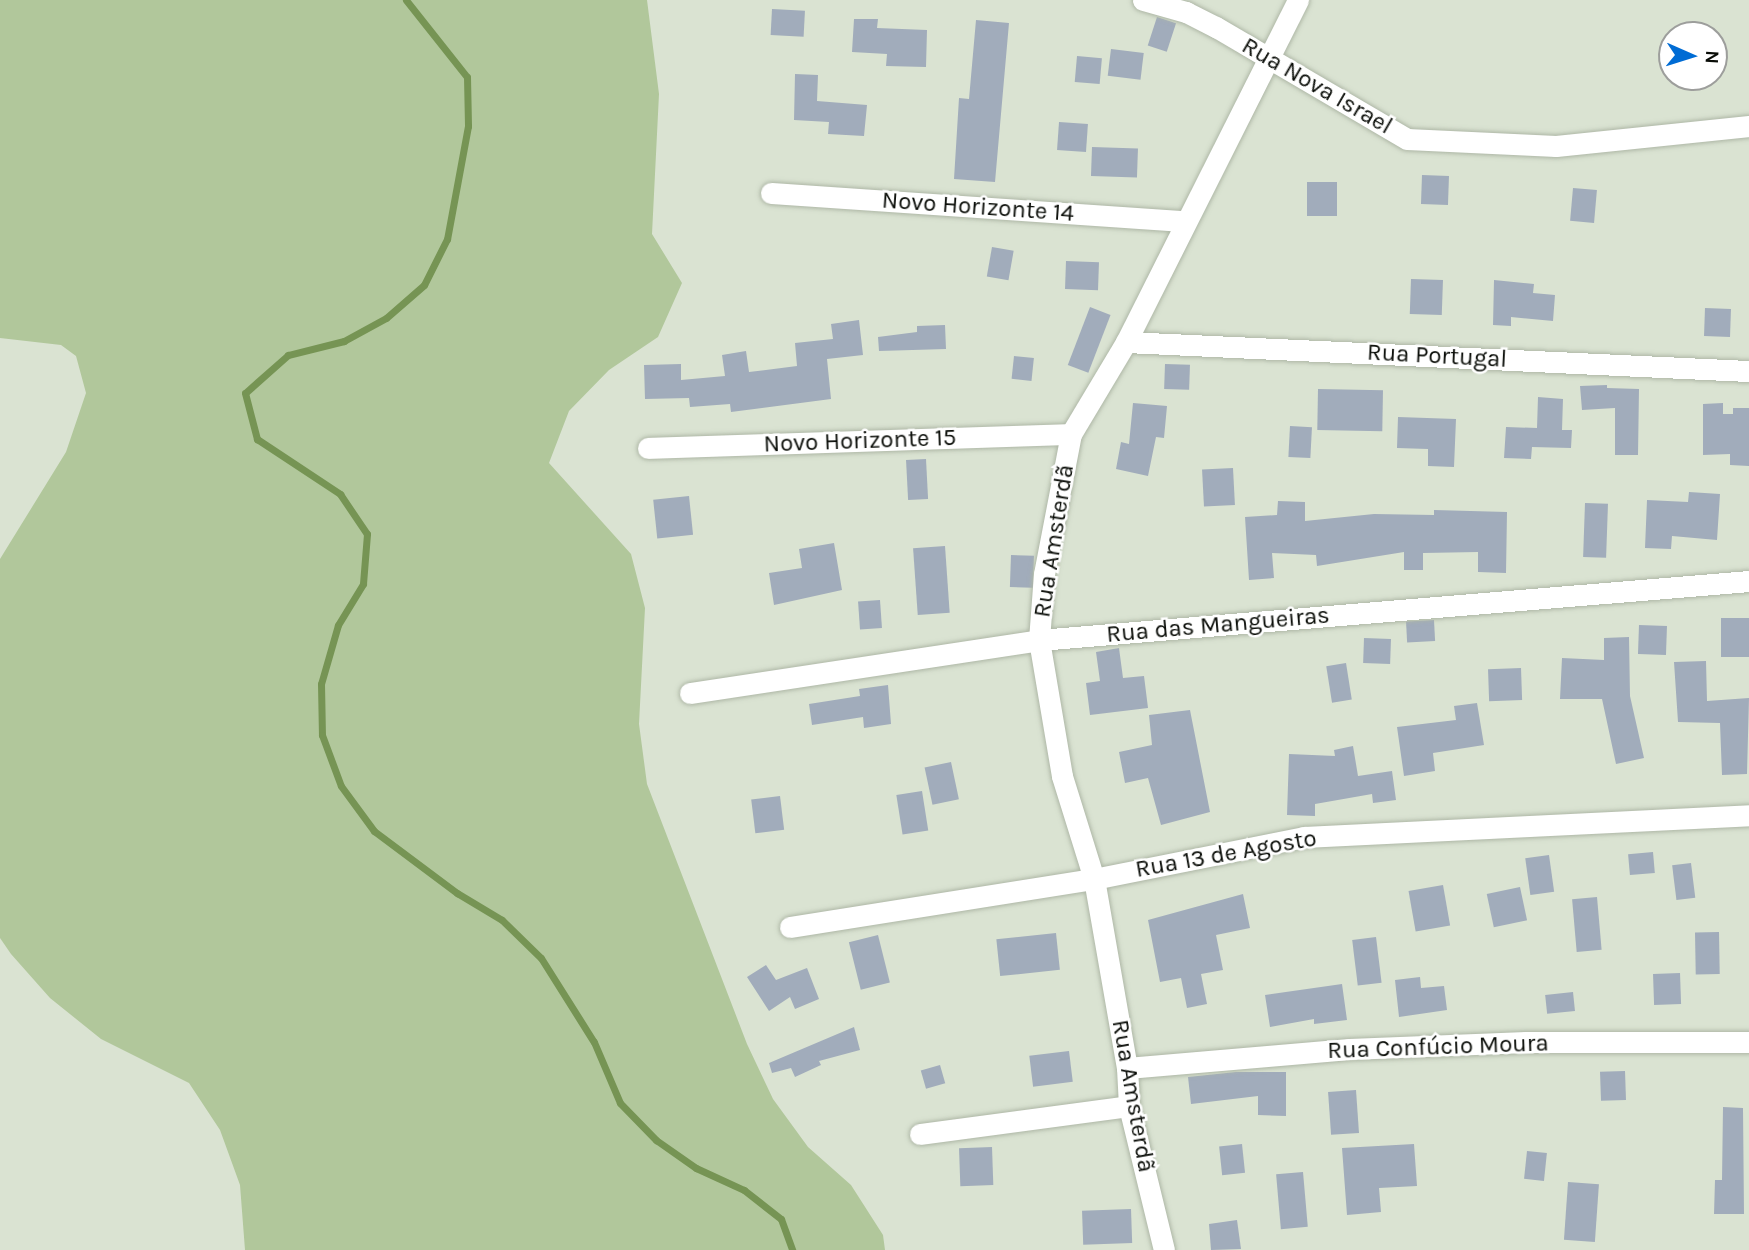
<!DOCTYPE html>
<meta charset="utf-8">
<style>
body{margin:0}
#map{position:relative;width:1749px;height:1250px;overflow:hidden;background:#dae3d2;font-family:Karla,sans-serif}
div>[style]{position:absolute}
.green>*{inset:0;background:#b1c79b}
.stream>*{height:7px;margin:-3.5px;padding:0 3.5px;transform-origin:3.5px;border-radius:3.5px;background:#769454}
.building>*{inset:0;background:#a1acbb;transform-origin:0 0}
.roads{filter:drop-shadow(0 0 2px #aeb7a6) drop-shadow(0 0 2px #aeb7a6)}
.street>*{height:21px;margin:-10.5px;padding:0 10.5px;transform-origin:10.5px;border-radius:10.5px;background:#fff}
span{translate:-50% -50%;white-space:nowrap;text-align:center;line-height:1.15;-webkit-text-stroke:5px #fff;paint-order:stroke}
.street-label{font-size:24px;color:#0a0d08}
.north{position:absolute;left:1658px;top:21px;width:70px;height:70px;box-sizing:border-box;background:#fff;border:2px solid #9d9e9c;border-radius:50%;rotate:93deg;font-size:19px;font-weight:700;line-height:28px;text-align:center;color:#0a0d08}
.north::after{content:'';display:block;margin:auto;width:24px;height:32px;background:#006cd4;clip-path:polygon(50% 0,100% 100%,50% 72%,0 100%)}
</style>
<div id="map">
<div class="green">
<i style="clip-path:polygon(0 0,647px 0,659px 94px,652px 234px,682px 283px,658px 337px,609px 370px,569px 411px,549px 463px,631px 554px,645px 608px,639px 724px,647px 784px,747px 1044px,773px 1099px,808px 1147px,851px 1185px,883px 1235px,885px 1250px,245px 1250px,240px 1185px,220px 1130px,189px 1083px,101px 1039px,50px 998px,11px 954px,0 938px,0 559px,66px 452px,86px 393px,76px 356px,61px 345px,0 338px)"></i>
</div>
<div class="stream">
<i style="left:406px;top:0;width:98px;rotate:51.6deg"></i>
<i style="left:467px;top:77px;width:49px;rotate:88.8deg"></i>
<i style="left:468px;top:126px;width:115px;rotate:100.5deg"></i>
<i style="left:447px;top:239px;width:51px;rotate:116.6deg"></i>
<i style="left:424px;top:285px;width:50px;rotate:139deg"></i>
<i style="left:386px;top:318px;width:48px;rotate:151.3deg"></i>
<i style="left:344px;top:341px;width:58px;rotate:166deg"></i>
<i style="left:288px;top:355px;width:57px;rotate:138.5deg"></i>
<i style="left:245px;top:393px;width:48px;rotate:75.4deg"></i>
<i style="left:257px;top:439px;width:100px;rotate:33.5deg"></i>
<i style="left:340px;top:494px;width:48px;rotate:56deg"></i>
<i style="left:367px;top:534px;width:50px;rotate:94.6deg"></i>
<i style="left:363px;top:584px;width:48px;rotate:121.4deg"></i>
<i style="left:338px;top:625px;width:61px;rotate:106.1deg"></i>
<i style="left:321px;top:684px;width:51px;rotate:88.9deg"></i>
<i style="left:322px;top:735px;width:54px;rotate:69.6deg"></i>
<i style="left:341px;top:786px;width:56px;rotate:53.7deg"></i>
<i style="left:374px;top:831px;width:104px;rotate:36.8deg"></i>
<i style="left:457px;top:893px;width:52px;rotate:31deg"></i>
<i style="left:502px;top:920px;width:54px;rotate:44.3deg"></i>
<i style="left:541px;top:958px;width:99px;rotate:57.8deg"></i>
<i style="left:594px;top:1042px;width:66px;rotate:66.9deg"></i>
<i style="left:620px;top:1103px;width:52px;rotate:45.8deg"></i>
<i style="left:656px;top:1140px;width:49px;rotate:35deg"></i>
<i style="left:696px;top:1168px;width:53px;rotate:24.6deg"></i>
<i style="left:744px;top:1190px;width:47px;rotate:38.1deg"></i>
<i style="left:781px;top:1219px;width:33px;rotate:70deg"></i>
</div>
<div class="building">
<i style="left:772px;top:9px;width:33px;height:26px;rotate:3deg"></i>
<i style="left:1157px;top:17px;width:20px;height:30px;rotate:18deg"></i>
<i style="clip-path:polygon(854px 19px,878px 19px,877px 28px,927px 30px,926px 67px,886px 66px,887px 54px,852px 52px)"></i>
<i style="clip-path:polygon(976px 20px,1009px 23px,995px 182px,954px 179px,959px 98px,969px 99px)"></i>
<i style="left:1111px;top:49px;width:33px;height:27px;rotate:7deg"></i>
<i style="left:1077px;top:56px;width:25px;height:26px;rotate:5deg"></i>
<i style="clip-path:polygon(795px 74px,818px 75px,817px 101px,867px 105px,864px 136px,828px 134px,829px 122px,794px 120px)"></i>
<i style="left:1059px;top:122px;width:29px;height:28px;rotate:4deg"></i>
<i style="left:1092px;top:147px;width:46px;height:29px;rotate:2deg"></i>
<i style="left:1422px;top:175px;width:27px;height:29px;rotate:2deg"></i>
<i style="left:1307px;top:182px;width:30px;height:34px"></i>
<i style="left:1573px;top:188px;width:24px;height:33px;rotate:5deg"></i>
<i style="left:992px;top:247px;width:22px;height:30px;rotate:10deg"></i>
<i style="left:1066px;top:261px;width:33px;height:28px;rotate:2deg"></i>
<i style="left:1411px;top:279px;width:32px;height:35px;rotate:2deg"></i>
<i style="clip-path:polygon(1494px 280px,1534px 284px,1533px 293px,1555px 295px,1553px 321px,1511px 317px,1511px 326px,1493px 325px)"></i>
<i style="left:1090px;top:307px;width:22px;height:62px;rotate:21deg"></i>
<i style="left:1705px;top:308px;width:26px;height:28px;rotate:2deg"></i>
<i style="clip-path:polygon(859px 320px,863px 355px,827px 359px,831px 399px,731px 412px,730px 404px,690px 407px,689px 398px,645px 399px,644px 365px,681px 364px,681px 380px,725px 376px,722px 355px,746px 351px,749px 372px,797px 366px,795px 343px,833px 339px,831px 324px)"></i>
<i style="clip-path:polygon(945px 325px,946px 349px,879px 351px,878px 337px,917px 332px,917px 326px)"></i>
<i style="left:1014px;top:356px;width:20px;height:23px;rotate:6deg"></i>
<i style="left:1165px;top:364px;width:25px;height:25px;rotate:2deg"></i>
<i style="clip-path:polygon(1607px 385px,1607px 388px,1639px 389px,1638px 455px,1615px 455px,1615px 408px,1582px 410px,1580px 386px)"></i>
<i style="left:1318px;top:389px;width:65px;height:41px;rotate:1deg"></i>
<i style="clip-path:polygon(1538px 397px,1563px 399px,1562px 430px,1572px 430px,1571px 448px,1532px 447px,1531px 459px,1504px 458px,1506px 427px,1537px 428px)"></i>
<i style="clip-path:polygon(1133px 403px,1167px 406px,1164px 438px,1156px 437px,1148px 476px,1116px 469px,1121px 442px,1129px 444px)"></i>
<i style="clip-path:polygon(1723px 403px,1723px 414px,1733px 414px,1733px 408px,1749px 408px,1749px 466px,1730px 465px,1730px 454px,1703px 455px,1703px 404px)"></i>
<i style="clip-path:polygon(1398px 417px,1456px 419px,1454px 467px,1428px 466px,1428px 449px,1397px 448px)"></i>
<i style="left:1290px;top:426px;width:22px;height:31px;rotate:3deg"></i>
<i style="left:926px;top:459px;width:40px;height:20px;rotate:87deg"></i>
<i style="left:1233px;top:468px;width:37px;height:31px;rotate:87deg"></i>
<i style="clip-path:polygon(1689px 492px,1720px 494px,1717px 540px,1672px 536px,1671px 549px,1645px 548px,1647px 500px,1688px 502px)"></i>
<i style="left:689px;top:496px;width:39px;height:36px;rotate:84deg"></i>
<i style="clip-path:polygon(1278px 501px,1305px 502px,1305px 521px,1374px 514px,1434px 515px,1434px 510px,1507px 512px,1506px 573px,1478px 572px,1478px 552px,1423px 553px,1423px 570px,1404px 570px,1404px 552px,1317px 566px,1316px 555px,1272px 553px,1274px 578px,1249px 580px,1245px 517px,1277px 515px)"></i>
<i style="left:1585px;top:503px;width:23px;height:54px;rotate:2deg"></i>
<i style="clip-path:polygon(834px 543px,842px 590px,774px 605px,769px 573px,802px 568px,799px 549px)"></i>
<i style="left:945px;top:546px;width:67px;height:32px;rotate:86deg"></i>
<i style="left:1011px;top:555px;width:23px;height:32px;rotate:2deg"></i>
<i style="left:880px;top:600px;width:28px;height:22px;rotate:86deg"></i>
<i style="left:1721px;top:618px;width:28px;height:39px"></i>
<i style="left:1434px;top:620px;width:21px;height:28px;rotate:87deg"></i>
<i style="left:1639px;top:625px;width:28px;height:29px;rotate:2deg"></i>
<i style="clip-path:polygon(1629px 637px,1630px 696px,1644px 758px,1616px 764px,1602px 699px,1560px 699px,1562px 658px,1604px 660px,1604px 638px)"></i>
<i style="left:1364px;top:638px;width:27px;height:25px;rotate:2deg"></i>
<i style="clip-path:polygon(1119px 648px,1123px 678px,1144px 676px,1148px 708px,1090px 715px,1086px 683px,1100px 681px,1096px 652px)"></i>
<i style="clip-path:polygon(1706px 661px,1707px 701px,1749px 698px,1747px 774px,1722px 775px,1720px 723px,1678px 722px,1674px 662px)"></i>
<i style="left:1346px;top:663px;width:37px;height:20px;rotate:81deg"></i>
<i style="left:1521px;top:668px;width:32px;height:33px;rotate:88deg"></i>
<i style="clip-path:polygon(888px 685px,891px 724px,864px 728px,863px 717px,812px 725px,809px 704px,860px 696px,859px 689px)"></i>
<i style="clip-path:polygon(1477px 703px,1484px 745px,1433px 753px,1435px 771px,1404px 776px,1397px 727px,1456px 720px,1454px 706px)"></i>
<i style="clip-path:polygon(1190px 710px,1210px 812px,1161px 825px,1148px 778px,1125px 783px,1119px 752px,1152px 745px,1149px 715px)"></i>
<i style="clip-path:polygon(1353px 746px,1358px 776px,1392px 771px,1396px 800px,1373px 803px,1372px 794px,1315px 804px,1315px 816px,1287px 815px,1289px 754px,1335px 756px,1334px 750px)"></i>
<i style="left:951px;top:762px;width:38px;height:27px;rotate:78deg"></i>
<i style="left:922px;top:791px;width:40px;height:26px;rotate:81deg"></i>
<i style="left:780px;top:796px;width:34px;height:29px;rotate:83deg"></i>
<i style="left:1653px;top:852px;width:21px;height:25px;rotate:85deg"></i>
<i style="left:1549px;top:855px;width:37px;height:24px;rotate:82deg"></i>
<i style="left:1691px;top:863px;width:35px;height:19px;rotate:83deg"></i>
<i style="left:1443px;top:885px;width:41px;height:35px;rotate:80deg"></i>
<i style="left:1520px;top:887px;width:34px;height:34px;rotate:78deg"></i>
<i style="clip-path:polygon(1243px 894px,1250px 928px,1216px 935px,1223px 970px,1201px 974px,1207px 1004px,1187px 1008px,1181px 978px,1160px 982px,1148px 920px)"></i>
<i style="left:1597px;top:897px;width:53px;height:25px;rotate:85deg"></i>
<i style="left:1719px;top:932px;width:42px;height:24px;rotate:89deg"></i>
<i style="left:1056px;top:933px;width:37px;height:60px;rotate:84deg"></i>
<i style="left:878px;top:935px;width:49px;height:30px;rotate:76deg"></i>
<i style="left:1376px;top:937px;width:46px;height:24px;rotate:83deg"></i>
<i style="clip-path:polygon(766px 965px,776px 980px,807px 968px,819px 999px,795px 1009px,790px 997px,769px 1011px,747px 977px)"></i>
<i style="left:1680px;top:973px;width:31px;height:27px;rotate:88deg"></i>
<i style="clip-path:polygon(1420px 977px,1421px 988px,1444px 986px,1447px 1010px,1399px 1017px,1395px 980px)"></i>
<i style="clip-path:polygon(1342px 984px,1347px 1020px,1314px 1024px,1314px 1019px,1270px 1027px,1265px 995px)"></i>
<i style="left:1573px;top:992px;width:19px;height:28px;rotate:84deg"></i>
<i style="clip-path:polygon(854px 1027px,860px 1050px,819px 1061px,821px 1065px,795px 1077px,791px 1068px,772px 1073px,769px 1063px)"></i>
<i style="left:1069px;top:1051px;width:31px;height:40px;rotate:83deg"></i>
<i style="left:940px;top:1065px;width:19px;height:20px;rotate:74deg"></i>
<i style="left:1625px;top:1071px;width:29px;height:25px;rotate:88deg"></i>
<i style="clip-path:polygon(1236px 1072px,1286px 1072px,1286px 1116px,1258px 1115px,1258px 1096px,1191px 1104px,1188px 1077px)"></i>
<i style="left:1356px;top:1090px;width:43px;height:28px;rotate:86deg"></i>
<i style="clip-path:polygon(1723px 1107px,1743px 1108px,1744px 1214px,1714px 1214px,1715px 1180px,1722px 1180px)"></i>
<i style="left:1242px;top:1144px;width:29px;height:23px;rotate:84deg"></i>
<i style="clip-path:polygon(1414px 1144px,1417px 1186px,1379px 1188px,1381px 1212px,1347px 1215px,1342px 1148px)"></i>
<i style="left:992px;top:1147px;width:38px;height:33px;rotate:88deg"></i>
<i style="left:1527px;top:1151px;width:20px;height:28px;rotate:6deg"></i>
<i style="left:1303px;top:1172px;width:55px;height:27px;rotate:85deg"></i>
<i style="left:1568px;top:1182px;width:31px;height:58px;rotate:4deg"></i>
<i style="left:1131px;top:1209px;width:34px;height:49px;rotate:88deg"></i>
<i style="clip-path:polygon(1237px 1220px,1241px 1249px,1211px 1250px,1209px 1224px)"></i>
</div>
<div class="roads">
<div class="street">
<i style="left:1143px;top:0;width:45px;rotate:15.6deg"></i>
<i style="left:1186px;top:12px;width:34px;rotate:27deg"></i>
<i style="left:1216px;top:27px;width:221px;rotate:30.4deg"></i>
<i style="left:1407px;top:139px;width:149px;rotate:2.7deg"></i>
<i style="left:1556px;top:146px;width:194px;rotate:-5.9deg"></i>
<i style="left:771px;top:193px;width:414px;rotate:3.9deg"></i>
<i style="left:1126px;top:342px;width:624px;rotate:2.67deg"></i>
<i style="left:648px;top:448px;width:423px;rotate:-1.9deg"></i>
<i style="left:690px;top:693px;width:353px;rotate:-8.6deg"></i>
<i style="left:1039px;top:640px;width:712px;rotate:-4.75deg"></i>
<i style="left:790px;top:927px;width:308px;rotate:-9deg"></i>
<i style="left:1094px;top:879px;width:214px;rotate:-11.3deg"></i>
<i style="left:1304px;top:837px;width:446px;rotate:-2.8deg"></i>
<i style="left:1127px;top:1068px;width:223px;rotate:-4.9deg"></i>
<i style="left:1349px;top:1049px;width:177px;rotate:-2.3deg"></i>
<i style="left:1526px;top:1042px;width:223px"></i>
<i style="left:920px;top:1134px;width:211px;rotate:-7.6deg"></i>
<i style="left:1164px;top:1250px;width:148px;rotate:-103.7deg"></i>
<i style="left:1129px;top:1106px;width:38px;rotate:-93deg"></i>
<i style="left:1127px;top:1068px;width:192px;rotate:-99.9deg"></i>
<i style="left:1094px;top:879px;width:108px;rotate:-107.3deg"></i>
<i style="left:1062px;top:776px;width:138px;rotate:-99.6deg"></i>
<i style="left:1039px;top:640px;width:66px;rotate:-85.7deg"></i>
<i style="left:1044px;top:574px;width:143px;rotate:-79.1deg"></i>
<i style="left:1071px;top:434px;width:107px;rotate:-59.1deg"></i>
<i style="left:1126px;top:342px;width:383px;rotate:-63.3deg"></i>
</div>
</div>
<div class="street-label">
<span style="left:1317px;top:86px;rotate:30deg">Rua Nova Israel</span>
<span style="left:978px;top:207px;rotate:4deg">Novo Horizonte 14</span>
<span style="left:1437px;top:356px;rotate:3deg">Rua Portugal</span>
<span style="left:860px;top:441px;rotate:-2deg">Novo Horizonte 15</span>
<span style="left:1054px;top:541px;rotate:-81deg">Rua Amsterdã</span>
<span style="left:1218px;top:625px;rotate:-5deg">Rua das Mangueiras</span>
<span style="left:1226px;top:854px;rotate:-10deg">Rua 13 de Agosto</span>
<span style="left:1438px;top:1047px;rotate:-2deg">Rua Confúcio Moura</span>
<span style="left:1133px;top:1096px;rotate:80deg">Rua Amsterdã</span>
</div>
<div class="north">N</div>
</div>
